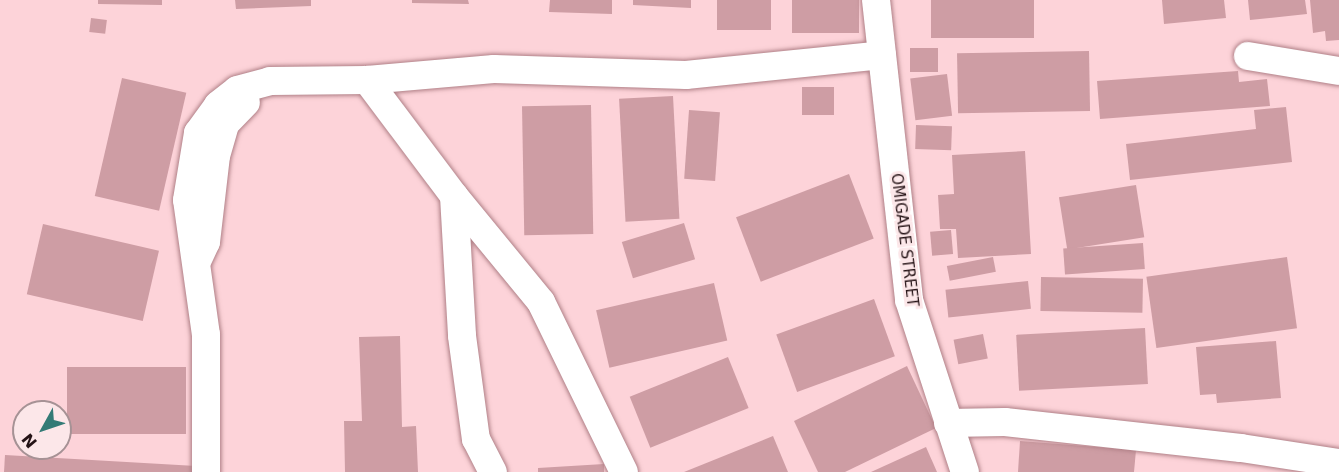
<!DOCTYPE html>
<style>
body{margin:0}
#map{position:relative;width:1339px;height:472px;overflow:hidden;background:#fdd3d9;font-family:"DejaVu Sans",sans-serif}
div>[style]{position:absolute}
.building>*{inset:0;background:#ce9da4;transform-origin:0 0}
.roads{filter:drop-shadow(0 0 2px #b08087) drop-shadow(0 0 2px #b08087)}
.street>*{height:28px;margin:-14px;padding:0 14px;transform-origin:14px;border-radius:14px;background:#fff}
span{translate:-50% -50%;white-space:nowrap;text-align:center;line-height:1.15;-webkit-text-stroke:6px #fce7e9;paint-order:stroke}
.street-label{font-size:15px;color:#251316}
.north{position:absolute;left:12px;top:400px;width:60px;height:60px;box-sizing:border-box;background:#fce7e9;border:2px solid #a69295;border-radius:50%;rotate:230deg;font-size:16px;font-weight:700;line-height:24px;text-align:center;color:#251316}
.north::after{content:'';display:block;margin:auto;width:21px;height:27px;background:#337b76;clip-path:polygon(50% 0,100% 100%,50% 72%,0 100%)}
</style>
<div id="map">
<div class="building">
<i style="clip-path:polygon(98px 0,162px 0,162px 5px,98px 4px)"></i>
<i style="clip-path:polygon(235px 0,311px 0,311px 6px,236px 9px)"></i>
<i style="clip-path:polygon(412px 0,468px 0,469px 4px,412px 3px)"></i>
<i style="clip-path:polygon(550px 0,612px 0,612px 14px,549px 12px)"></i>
<i style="clip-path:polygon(633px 0,691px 0,691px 8px,633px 5px)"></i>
<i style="left:717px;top:0;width:54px;height:30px"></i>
<i style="left:792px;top:0;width:67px;height:33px"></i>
<i style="left:931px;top:0;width:103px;height:38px"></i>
<i style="clip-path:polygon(1162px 0,1224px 0,1226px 18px,1164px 24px)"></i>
<i style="clip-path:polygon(1248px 0,1305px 0,1307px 14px,1250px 20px)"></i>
<i style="clip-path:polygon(1310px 0,1339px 0,1339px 40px,1326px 41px,1325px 31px,1313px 33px)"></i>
<i style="left:91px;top:18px;width:16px;height:14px;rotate:7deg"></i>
<i style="left:910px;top:48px;width:28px;height:24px"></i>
<i style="left:1089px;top:51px;width:60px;height:132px;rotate:89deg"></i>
<i style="clip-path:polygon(1238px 71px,1239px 82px,1267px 79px,1270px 106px,1100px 119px,1097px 81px)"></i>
<i style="left:947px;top:74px;width:42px;height:37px;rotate:83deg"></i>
<i style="left:122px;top:78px;width:66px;height:121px;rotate:13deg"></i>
<i style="left:802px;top:87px;width:32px;height:28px"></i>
<i style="left:673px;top:96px;width:123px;height:54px;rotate:87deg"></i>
<i style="left:591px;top:105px;width:129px;height:69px;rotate:89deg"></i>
<i style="clip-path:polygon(1286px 107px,1292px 162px,1130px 180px,1126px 144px,1256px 129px,1254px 110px)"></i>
<i style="left:689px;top:110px;width:31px;height:69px;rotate:4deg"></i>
<i style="left:916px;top:125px;width:36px;height:24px;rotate:2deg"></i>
<i style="clip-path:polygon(1025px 151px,1031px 254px,958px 258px,956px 229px,940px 229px,938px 195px,954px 194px,952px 155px)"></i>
<i style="left:849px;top:174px;width:69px;height:121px;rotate:69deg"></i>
<i style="left:1136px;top:185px;width:53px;height:78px;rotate:81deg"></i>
<i style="left:684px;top:223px;width:38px;height:65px;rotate:73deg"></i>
<i style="left:43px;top:224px;width:119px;height:72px;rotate:13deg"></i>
<i style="left:951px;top:230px;width:24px;height:21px;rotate:85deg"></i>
<i style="left:1143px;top:243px;width:26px;height:80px;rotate:86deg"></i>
<i style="left:993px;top:257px;width:15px;height:47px;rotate:79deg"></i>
<i style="left:1287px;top:257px;width:72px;height:142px;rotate:82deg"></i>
<i style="left:1041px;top:277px;width:102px;height:34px;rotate:1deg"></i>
<i style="left:1028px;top:281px;width:28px;height:83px;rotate:84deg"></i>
<i style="left:714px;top:283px;width:59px;height:121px;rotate:77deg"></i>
<i style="left:874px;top:299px;width:61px;height:104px;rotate:70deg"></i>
<i style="left:1145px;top:328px;width:56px;height:129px;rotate:87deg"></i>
<i style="left:983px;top:334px;width:25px;height:30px;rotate:79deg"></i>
<i style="clip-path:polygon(400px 336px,402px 427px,416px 426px,418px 472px,345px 472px,344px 421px,362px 421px,359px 337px)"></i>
<i style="clip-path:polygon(1276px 341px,1281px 398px,1217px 403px,1216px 394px,1200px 395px,1196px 347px)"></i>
<i style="left:728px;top:357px;width:55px;height:106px;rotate:68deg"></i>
<i style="clip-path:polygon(907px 366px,936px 428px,845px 472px,818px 472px,794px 421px)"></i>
<i style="left:67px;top:367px;width:119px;height:67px"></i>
<i style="clip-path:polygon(773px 436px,788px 472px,684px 472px)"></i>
<i style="clip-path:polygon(1020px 441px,1136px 450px,1134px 472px,1018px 472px)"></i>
<i style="clip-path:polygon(926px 447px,937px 472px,871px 472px)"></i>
<i style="clip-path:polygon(5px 455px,196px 466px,195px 472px,4px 472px)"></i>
<i style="clip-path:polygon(604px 464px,604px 472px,538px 472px,538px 468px)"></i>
</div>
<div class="roads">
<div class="street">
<i style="left:876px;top:0;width:302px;rotate:83.7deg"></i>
<i style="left:909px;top:300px;width:181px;rotate:72deg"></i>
<i style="left:1248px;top:56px;width:92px;rotate:9.4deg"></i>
<i style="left:367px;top:80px;width:145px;rotate:53.1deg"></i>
<i style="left:454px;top:196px;width:137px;rotate:50.6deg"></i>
<i style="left:541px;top:302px;width:189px;rotate:64deg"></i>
<i style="left:454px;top:196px;width:140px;rotate:86.7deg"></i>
<i style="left:462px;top:336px;width:104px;rotate:82.3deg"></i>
<i style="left:476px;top:439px;width:37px;rotate:63deg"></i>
<i style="left:198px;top:259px;width:19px;rotate:-65deg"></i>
<i style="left:206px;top:242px;width:87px;rotate:-83.4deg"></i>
<i style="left:216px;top:156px;width:33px;rotate:-74deg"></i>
<i style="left:225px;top:124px;width:30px;rotate:-46deg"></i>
<i style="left:948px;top:423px;width:57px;rotate:-1deg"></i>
<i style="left:1005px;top:422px;width:237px;rotate:6.3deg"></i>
<i style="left:1241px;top:448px;width:99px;rotate:8.7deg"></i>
<i style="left:206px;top:472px;width:137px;rotate:-90deg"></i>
<i style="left:206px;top:335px;width:136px;rotate:-98deg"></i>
<i style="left:187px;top:200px;width:68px;rotate:-80.7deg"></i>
<i style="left:198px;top:133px;width:34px;rotate:-54deg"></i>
<i style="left:218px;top:105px;width:24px;rotate:-38deg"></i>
<i style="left:237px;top:90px;width:34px;rotate:-15deg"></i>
<i style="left:270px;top:81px;width:97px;rotate:-0.6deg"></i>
<i style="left:367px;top:80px;width:127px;rotate:-5deg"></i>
<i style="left:494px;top:69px;width:192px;rotate:1.8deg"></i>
<i style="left:686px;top:75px;width:197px;rotate:-5.8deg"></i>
</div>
</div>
<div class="street-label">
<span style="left:904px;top:240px;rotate:83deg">OMIGADE STREET</span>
</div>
<div class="north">N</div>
</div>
